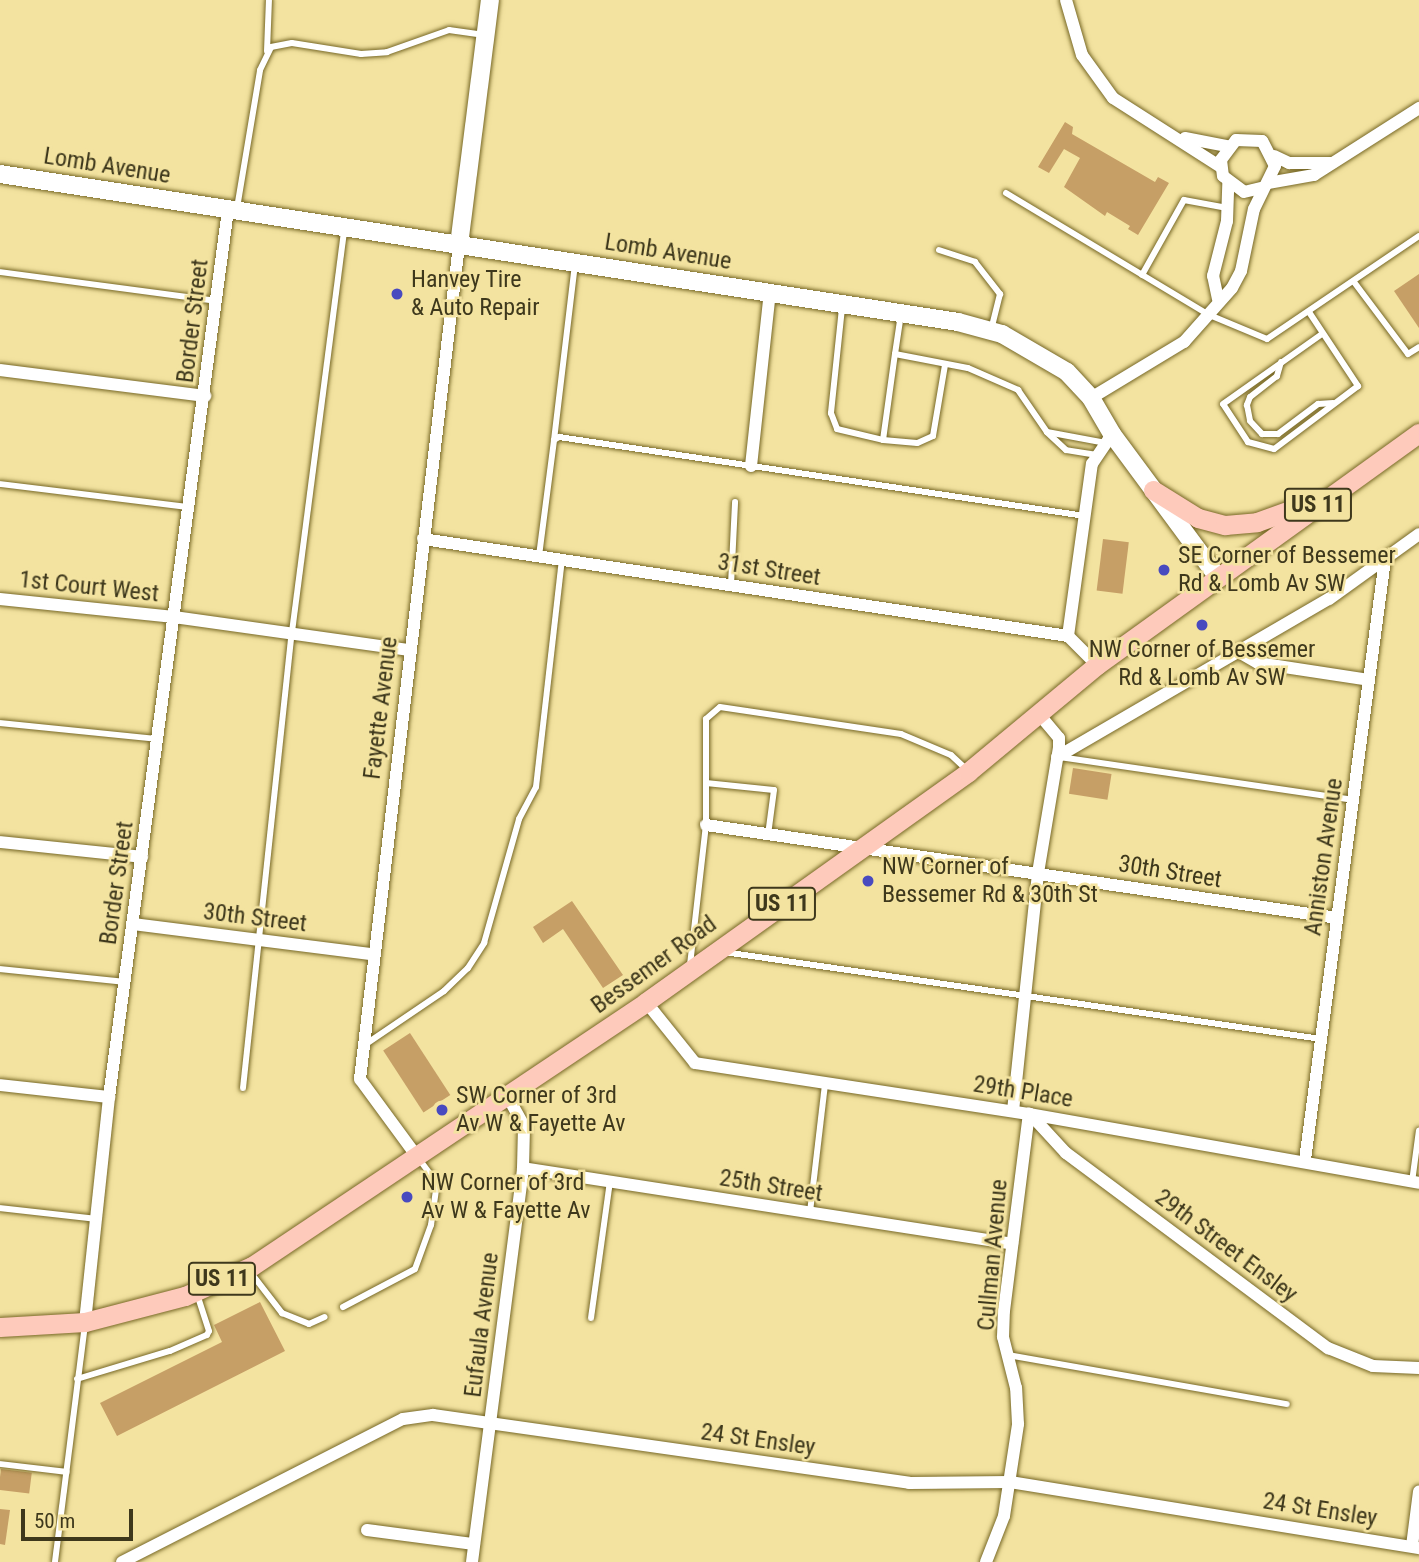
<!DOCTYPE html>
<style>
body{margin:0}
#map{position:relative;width:1419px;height:1562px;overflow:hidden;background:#f3e3a0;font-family:"Roboto Condensed",sans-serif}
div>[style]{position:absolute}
.building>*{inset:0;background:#c69f66;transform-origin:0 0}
.roads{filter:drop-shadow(0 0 2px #776826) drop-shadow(0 0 2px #776826)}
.lane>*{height:6px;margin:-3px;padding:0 3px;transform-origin:3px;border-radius:3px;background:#fff}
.street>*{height:12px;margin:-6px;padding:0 6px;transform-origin:6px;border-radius:6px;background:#fff}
.secondary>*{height:18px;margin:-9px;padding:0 9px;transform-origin:9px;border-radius:9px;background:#fff}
.primary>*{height:19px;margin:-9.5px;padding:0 9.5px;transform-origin:9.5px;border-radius:9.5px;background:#fecabb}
.dots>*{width:19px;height:19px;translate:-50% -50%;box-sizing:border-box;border:4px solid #f3e3a0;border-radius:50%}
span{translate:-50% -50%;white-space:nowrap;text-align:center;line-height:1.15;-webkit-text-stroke:5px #f3e3a0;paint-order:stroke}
.shield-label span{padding:2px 5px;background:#f3e3a0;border:2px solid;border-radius:5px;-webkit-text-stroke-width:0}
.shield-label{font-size:23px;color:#3e381c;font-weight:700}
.street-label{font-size:24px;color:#3e381c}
.poi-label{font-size:24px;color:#3e381c}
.left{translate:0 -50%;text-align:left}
.scale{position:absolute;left:21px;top:1509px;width:112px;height:32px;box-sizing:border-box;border:4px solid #3e381c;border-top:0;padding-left:9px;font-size:21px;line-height:24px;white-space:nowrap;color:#3e381c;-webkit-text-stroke:5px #f3e3a0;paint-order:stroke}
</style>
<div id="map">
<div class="building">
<i style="clip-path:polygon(1065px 122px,1073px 127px,1072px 134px,1155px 182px,1158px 177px,1169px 183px,1138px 235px,1128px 229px,1130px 226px,1107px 212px,1105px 216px,1064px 187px,1080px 158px,1064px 149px,1049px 173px,1038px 167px)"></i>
<i style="clip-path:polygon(1419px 274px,1419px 328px,1394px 291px)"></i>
<i style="left:1103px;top:539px;width:26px;height:52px;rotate:7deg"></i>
<i style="left:1073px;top:768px;width:39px;height:26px;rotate:9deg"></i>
<i style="clip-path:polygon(572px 901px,623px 975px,603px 988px,563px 929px,543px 943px,533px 927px)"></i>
<i style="left:410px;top:1033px;width:74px;height:32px;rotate:57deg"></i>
<i style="clip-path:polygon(260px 1302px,285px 1351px,117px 1436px,100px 1403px,222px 1342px,214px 1325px)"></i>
<i style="left:1px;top:1469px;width:31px;height:21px;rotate:7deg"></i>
<i style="clip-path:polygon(0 1509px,10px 1510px,5px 1545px,0 1544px)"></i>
</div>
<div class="roads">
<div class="lane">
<i style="left:267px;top:51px;width:51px;rotate:-87.8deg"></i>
<i style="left:1006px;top:193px;width:235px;rotate:31deg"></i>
<i style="left:1207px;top:314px;width:65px;rotate:22.6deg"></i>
<i style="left:1267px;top:339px;width:184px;rotate:-34.1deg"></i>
<i style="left:237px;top:208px;width:140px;rotate:-80.5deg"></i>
<i style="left:260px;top:70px;width:25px;rotate:-64deg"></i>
<i style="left:271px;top:47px;width:21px;rotate:-11deg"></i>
<i style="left:292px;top:43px;width:70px;rotate:9.1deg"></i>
<i style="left:361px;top:54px;width:26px;rotate:-4deg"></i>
<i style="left:387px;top:52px;width:66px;rotate:-19.5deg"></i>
<i style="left:449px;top:30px;width:34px;rotate:8deg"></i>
<i style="left:939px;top:250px;width:38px;rotate:18deg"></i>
<i style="left:975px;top:262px;width:41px;rotate:52deg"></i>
<i style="left:1000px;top:294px;width:36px;rotate:104deg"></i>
<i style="left:0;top:272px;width:218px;rotate:7.6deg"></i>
<i style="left:1142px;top:275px;width:86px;rotate:-60.8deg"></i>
<i style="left:1184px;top:200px;width:44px;rotate:10.5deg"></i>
<i style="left:1354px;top:282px;width:90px;rotate:53.1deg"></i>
<i style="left:1408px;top:354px;width:13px;rotate:-32deg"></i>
<i style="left:842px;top:308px;width:106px;rotate:96deg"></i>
<i style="left:831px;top:413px;width:17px;rotate:69deg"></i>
<i style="left:837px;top:429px;width:47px;rotate:13.4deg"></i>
<i style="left:1309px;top:312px;width:89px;rotate:56.5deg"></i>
<i style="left:1358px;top:386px;width:105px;rotate:143.1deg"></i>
<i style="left:1274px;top:449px;width:27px;rotate:-165deg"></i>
<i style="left:1248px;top:442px;width:45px;rotate:-123.3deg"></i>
<i style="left:1223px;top:404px;width:121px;rotate:-35.3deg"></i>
<i style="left:895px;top:354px;width:40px;rotate:-81.5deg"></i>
<i style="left:1281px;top:362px;width:15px;rotate:106deg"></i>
<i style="left:1277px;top:376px;width:34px;rotate:142deg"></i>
<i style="left:1250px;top:397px;width:9px;rotate:111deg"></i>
<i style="left:1247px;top:405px;width:16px;rotate:79deg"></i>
<i style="left:1250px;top:421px;width:18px;rotate:47deg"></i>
<i style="left:1262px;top:434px;width:16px"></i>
<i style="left:1278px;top:434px;width:50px;rotate:-36.9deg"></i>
<i style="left:1318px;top:404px;width:15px;rotate:-4deg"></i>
<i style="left:945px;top:365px;width:72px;rotate:99.6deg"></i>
<i style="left:933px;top:436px;width:17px;rotate:156deg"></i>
<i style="left:917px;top:443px;width:34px;rotate:-175deg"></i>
<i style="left:883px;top:440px;width:87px;rotate:-82.1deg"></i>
<i style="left:895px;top:354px;width:74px;rotate:10.9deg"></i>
<i style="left:968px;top:368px;width:55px;rotate:23.7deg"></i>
<i style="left:1018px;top:390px;width:51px;rotate:55.4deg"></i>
<i style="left:554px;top:440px;width:176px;rotate:-83.2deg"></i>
<i style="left:1097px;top:455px;width:31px;rotate:-171deg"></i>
<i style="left:1066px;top:450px;width:26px;rotate:-137deg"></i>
<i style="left:1047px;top:432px;width:60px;rotate:10.6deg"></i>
<i style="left:0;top:484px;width:188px;rotate:7deg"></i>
<i style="left:539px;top:556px;width:117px;rotate:-82.6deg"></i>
<i style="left:554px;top:440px;width:6px;rotate:-31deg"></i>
<i style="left:559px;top:437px;width:532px;rotate:8.54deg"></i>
<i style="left:731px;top:585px;width:83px;rotate:-87.2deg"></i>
<i style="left:0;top:723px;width:159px;rotate:5.8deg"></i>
<i style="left:1059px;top:757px;width:297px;rotate:8.3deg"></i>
<i style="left:706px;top:783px;width:68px;rotate:5.9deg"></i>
<i style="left:774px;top:790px;width:45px;rotate:97.6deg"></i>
<i style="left:724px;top:952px;width:603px;rotate:8.29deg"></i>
<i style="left:690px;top:965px;width:141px;rotate:-83.5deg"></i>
<i style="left:706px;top:825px;width:106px;rotate:-90deg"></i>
<i style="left:706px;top:719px;width:18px;rotate:-41deg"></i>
<i style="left:720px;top:707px;width:183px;rotate:8.5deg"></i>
<i style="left:901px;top:734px;width:54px;rotate:22.8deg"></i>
<i style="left:951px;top:755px;width:22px;rotate:43deg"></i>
<i style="left:0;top:969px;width:126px;rotate:5.9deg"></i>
<i style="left:366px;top:1044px;width:94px;rotate:-34.2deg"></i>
<i style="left:444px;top:991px;width:33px;rotate:-44deg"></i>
<i style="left:468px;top:968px;width:30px;rotate:-57deg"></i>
<i style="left:484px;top:943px;width:129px;rotate:-74.2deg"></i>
<i style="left:519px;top:819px;width:36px;rotate:-62deg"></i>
<i style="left:536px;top:787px;width:228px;rotate:-83.5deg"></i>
<i style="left:243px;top:1088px;width:459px;rotate:-83.9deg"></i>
<i style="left:292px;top:632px;width:406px;rotate:-82.6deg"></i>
<i style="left:1412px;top:1182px;width:52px;rotate:-82.3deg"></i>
<i style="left:0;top:1208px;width:97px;rotate:6.5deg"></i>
<i style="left:810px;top:1212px;width:129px;rotate:-83.3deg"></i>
<i style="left:248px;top:1269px;width:56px;rotate:52.3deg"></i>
<i style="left:282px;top:1313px;width:29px;rotate:22deg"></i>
<i style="left:309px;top:1324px;width:17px;rotate:-24deg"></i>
<i style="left:343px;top:1307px;width:81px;rotate:-27.8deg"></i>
<i style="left:415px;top:1269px;width:47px;rotate:-70deg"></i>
<i style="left:431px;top:1225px;width:42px;rotate:-81.9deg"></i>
<i style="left:437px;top:1183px;width:30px;rotate:-127deg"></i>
<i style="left:591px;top:1318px;width:138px;rotate:-82.1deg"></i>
<i style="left:1008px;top:1355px;width:283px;rotate:10deg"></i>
<i style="left:77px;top:1379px;width:97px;rotate:-16.8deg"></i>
<i style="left:170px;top:1351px;width:40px;rotate:-23.4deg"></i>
<i style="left:207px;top:1335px;width:4px;rotate:-63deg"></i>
<i style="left:209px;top:1331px;width:39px;rotate:-108deg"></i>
<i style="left:0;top:1464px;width:67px;rotate:6.8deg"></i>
<i style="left:55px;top:1562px;width:240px;rotate:-82.8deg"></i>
</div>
<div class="street">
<i style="left:1066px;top:0;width:57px;rotate:73.8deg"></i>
<i style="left:1082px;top:55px;width:53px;rotate:54.2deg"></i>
<i style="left:1113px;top:98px;width:128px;rotate:32.6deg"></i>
<i style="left:1185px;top:138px;width:43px;rotate:10.8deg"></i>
<i style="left:1274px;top:156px;width:17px;rotate:25deg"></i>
<i style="left:1289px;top:163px;width:43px"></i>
<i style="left:1268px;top:183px;width:47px;rotate:-9.9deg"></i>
<i style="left:1314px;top:175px;width:125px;rotate:-32.5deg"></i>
<i style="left:1218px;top:299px;width:24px;rotate:-102deg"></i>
<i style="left:1213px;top:276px;width:57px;rotate:-75.7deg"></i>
<i style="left:1227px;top:221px;width:38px;rotate:-88deg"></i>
<i style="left:0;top:370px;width:207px;rotate:7.2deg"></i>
<i style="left:1091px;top:398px;width:109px;rotate:-31.1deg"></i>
<i style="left:1184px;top:342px;width:72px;rotate:-48.4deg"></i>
<i style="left:1232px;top:288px;width:19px;rotate:-62deg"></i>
<i style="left:1241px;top:271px;width:63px;rotate:-78.2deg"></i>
<i style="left:1254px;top:209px;width:48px;rotate:-64deg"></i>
<i style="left:1275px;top:166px;width:28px;rotate:-117deg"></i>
<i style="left:1262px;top:141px;width:26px;rotate:-178deg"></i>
<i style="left:1236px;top:140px;width:25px;rotate:127deg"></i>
<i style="left:1221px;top:160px;width:16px;rotate:83deg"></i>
<i style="left:1223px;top:176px;width:26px;rotate:37deg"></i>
<i style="left:1244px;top:192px;width:18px;rotate:-13deg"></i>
<i style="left:751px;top:466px;width:175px;rotate:-83.8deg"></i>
<i style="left:423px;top:539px;width:652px;rotate:8.55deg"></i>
<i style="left:1068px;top:636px;width:41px;rotate:45deg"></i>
<i style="left:0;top:599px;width:175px;rotate:5.9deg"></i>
<i style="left:174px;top:617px;width:238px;rotate:8deg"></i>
<i style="left:1068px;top:636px;width:174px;rotate:-82.1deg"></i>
<i style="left:1092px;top:464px;width:36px;rotate:-56deg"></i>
<i style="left:1239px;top:652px;width:22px;rotate:30deg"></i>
<i style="left:1258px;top:663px;width:112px;rotate:8.7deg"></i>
<i style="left:1057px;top:757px;width:315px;rotate:-30.2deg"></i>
<i style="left:1329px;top:599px;width:111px;rotate:-35.8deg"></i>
<i style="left:706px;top:825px;width:638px;rotate:8.38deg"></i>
<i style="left:0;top:842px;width:143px;rotate:6deg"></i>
<i style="left:133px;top:924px;width:241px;rotate:7.2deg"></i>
<i style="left:646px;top:1002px;width:78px;rotate:51.2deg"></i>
<i style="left:695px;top:1063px;width:338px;rotate:8.7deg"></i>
<i style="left:1029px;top:1114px;width:396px;rotate:10deg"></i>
<i style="left:0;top:1085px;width:110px;rotate:6.3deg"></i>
<i style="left:1013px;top:1111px;width:239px;rotate:-84deg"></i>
<i style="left:1038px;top:873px;width:128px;rotate:-80.5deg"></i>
<i style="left:1059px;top:747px;width:9px;rotate:-90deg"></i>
<i style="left:1059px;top:738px;width:31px;rotate:-130deg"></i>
<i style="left:1030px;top:1114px;width:53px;rotate:47.3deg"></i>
<i style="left:1066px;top:1153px;width:327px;rotate:36.7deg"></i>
<i style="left:1328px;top:1348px;width:48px;rotate:21.8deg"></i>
<i style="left:1373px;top:1366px;width:46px;rotate:2.5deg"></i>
<i style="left:418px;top:1158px;width:98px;rotate:-126.3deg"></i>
<i style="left:360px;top:1079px;width:840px;rotate:-83.23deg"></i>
<i style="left:1305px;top:1160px;width:605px;rotate:-82.41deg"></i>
<i style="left:523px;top:1168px;width:495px;rotate:8.8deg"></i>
<i style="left:85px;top:1322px;width:226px;rotate:-83.9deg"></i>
<i style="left:109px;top:1097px;width:895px;rotate:-82.36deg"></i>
<i style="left:367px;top:1530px;width:108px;rotate:7.5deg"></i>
<i style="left:1412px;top:1546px;width:55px;rotate:-82.7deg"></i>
<i style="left:122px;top:1562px;width:315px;rotate:-27deg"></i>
<i style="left:403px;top:1419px;width:30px;rotate:-8deg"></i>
<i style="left:433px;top:1415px;width:481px;rotate:8.1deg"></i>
<i style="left:909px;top:1483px;width:101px;rotate:-0.6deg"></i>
<i style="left:1010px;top:1482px;width:414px;rotate:9.2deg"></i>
<i style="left:472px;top:1562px;width:397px;rotate:-82.6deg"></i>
<i style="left:523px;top:1168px;width:42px;rotate:-88.6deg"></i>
<i style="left:524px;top:1126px;width:33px;rotate:-119deg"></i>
<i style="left:986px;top:1562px;width:49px;rotate:-68.6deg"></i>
<i style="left:1004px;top:1516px;width:93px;rotate:-81.3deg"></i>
<i style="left:1018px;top:1424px;width:36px;rotate:-93deg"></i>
<i style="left:1016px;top:1388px;width:53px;rotate:-104.3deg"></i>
<i style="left:1003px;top:1337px;width:26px;rotate:-88deg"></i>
<i style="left:1004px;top:1311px;width:199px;rotate:-82.8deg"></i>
</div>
<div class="secondary">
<i style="left:0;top:174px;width:969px;rotate:8.78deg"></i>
<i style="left:958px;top:322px;width:46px;rotate:15.3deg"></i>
<i style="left:1002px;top:334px;width:75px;rotate:30.3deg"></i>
<i style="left:1067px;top:372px;width:35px;rotate:47deg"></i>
<i style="left:1091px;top:398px;width:42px;rotate:59.7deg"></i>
<i style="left:1112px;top:434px;width:177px;rotate:53.5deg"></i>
<i style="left:459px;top:245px;width:247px;rotate:-82.8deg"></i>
</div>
<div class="primary">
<i style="left:1153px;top:490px;width:53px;rotate:31.9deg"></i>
<i style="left:1198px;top:518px;width:28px;rotate:15deg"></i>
<i style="left:1225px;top:525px;width:32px;rotate:-5deg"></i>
<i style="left:1257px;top:522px;width:53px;rotate:-19.8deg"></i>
<i style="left:0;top:1327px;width:85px;rotate:-3.4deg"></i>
<i style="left:85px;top:1322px;width:103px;rotate:-14.6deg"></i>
<i style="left:185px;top:1296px;width:73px;rotate:-24.1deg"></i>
<i style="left:252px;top:1266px;width:474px;rotate:-33.8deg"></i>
<i style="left:646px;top:1002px;width:396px;rotate:-35.5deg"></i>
<i style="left:968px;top:772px;width:168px;rotate:-39.7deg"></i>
<i style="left:1097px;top:665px;width:397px;rotate:-35.8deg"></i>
</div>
</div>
<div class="dots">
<i style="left:397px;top:294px;background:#484abf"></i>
<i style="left:1164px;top:570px;background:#484abf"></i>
<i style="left:1202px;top:625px;background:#484abf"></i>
<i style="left:868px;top:881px;background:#484abf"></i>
<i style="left:442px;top:1110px;background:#484abf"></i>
<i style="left:407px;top:1197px;background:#484abf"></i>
</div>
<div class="shield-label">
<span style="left:1318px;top:505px">US 11</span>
<span style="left:782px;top:904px">US 11</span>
<span style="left:222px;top:1279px">US 11</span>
</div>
<div class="street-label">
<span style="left:107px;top:166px;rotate:9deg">Lomb Avenue</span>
<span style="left:668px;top:252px;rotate:9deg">Lomb Avenue</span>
<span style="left:193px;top:321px;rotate:-83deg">Border Street</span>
<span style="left:769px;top:570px;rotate:9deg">31st Street</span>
<span style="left:89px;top:587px;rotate:6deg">1st Court West</span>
<span style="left:381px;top:708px;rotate:-83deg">Fayette Avenue</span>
<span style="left:1324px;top:857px;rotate:-82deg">Anniston Avenue</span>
<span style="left:1170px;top:872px;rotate:9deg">30th Street</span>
<span style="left:117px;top:883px;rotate:-82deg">Border Street</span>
<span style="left:255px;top:918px;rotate:7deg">30th Street</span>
<span style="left:654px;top:965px;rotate:-36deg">Bessemer Road</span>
<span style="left:1023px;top:1092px;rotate:9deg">29th Place</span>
<span style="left:771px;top:1186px;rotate:9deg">25th Street</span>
<span style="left:1226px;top:1246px;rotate:37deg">29th Street Ensley</span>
<span style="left:993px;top:1255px;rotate:-85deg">Cullman Avenue</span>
<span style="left:482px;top:1325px;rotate:-83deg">Eufaula Avenue</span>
<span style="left:758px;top:1440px;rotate:8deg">24 St Ensley</span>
<span style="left:1320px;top:1510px;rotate:9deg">24 St Ensley</span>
</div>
<div class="poi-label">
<span class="left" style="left:411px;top:294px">Hanvey Tire<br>&amp; Auto Repair</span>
<span class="left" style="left:1178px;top:570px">SE Corner of Bessemer<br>Rd &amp; Lomb Av SW</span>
<span style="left:1202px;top:664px">NW Corner of Bessemer<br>Rd &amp; Lomb Av SW</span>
<span class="left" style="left:882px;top:881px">NW Corner of<br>Bessemer Rd &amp; 30th St</span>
<span class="left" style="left:456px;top:1110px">SW Corner of 3rd<br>Av W &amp; Fayette Av</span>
<span class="left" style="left:421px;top:1197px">NW Corner of 3rd<br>Av W &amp; Fayette Av</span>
</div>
<div class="scale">50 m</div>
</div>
